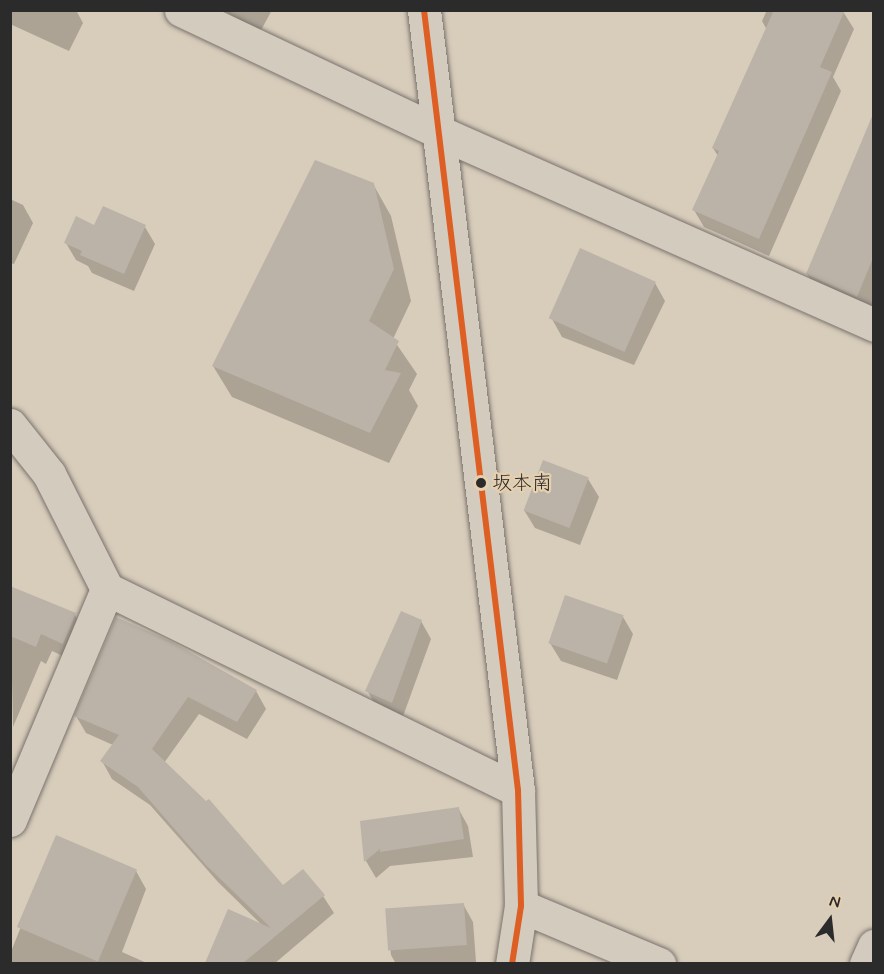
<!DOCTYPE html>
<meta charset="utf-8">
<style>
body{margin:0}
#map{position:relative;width:884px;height:974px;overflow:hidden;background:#d8ccbb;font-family:Mynerve,"Klee One",sans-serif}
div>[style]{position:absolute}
.shadow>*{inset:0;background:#0003}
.building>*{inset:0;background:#bbb3a7;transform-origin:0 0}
.roads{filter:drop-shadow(0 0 2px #79736c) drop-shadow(0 0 2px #79736c)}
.minor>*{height:33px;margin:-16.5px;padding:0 16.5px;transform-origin:16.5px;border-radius:16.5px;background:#d4cbbf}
.secondary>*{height:33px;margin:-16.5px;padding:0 16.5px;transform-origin:16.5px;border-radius:16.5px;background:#d4cbbf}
.bus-1>*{height:6px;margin:-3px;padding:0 3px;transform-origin:3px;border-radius:3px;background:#de5f23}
.dots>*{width:16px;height:16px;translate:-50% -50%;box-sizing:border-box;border:3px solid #e5cfae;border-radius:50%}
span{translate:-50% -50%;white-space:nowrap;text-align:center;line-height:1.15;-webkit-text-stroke:4.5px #e5cfae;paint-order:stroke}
.bus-label{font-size:20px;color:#2b2b2b}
.left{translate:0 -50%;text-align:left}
.frame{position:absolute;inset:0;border:12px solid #2b2b2b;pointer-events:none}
.north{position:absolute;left:800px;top:890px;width:60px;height:60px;-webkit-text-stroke:4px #e5cfae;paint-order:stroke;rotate:15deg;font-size:16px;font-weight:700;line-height:24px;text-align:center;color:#2b2b2b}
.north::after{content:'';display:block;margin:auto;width:21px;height:27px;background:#2b2b2b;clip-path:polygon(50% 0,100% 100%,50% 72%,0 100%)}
</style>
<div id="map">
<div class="shadow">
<i style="clip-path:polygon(10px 10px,76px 10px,83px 23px,69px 51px,10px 24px)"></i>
<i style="clip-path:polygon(223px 10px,272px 10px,260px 32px)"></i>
<i style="clip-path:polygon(767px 10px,842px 10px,854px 29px,833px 77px,841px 91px,769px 256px,704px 227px,694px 210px,718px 156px,713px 148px,767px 30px,762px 21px)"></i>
<i style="clip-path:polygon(874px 118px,874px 305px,867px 314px,818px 292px,807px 274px)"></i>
<i style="clip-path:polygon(373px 184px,391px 216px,411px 301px,393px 339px,417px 374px,409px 390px,418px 406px,389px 463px,232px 397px,213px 366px)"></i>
<i style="clip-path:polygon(10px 199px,23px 205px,33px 223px,14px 264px,10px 263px)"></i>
<i style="clip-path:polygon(145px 227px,155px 244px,134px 291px,92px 273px,88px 266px,76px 260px,66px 243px)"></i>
<i style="clip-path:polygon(655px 283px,665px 301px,634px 365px,562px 337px,552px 319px)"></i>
<i style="clip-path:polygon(588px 479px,599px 497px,580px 545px,535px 528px,524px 510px)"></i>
<i style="clip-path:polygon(10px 587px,75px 615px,86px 632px,74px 661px,52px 651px,46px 664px,41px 661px,13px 727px)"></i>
<i style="clip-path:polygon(623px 617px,633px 634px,617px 680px,561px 661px,550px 643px)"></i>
<i style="clip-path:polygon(116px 619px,256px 691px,266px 709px,247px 739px,199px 714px,164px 763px,283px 887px,323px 896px,334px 913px,274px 964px,207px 964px,229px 911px,262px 925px,218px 882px,150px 805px,112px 779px,102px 761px,113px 745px,86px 733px,76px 716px)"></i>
<i style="clip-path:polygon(421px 621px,431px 639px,402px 719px,377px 708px,367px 690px)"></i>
<i style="clip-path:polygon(458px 808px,468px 826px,473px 857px,390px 866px,376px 878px,366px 861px,362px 823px)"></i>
<i style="clip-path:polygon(57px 837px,136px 871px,146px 889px,122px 952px,149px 964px,10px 964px,10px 954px)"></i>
<i style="clip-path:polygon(463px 904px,473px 922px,476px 962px,396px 964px,391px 955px,387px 915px)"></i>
</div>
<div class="building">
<i style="clip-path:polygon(774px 10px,845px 10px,820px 67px,832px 72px,759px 239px,692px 210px,719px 151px,712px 148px)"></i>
<i style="clip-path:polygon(873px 114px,873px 258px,857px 297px,806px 274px)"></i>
<i style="clip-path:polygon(315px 160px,374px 183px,394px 269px,369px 321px,399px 341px,385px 370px,401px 373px,370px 433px,212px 366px)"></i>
<i style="clip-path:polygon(103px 206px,146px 225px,124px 274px,80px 255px,82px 251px,64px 243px,76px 216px,94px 225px)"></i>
<i style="left:580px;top:248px;width:83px;height:77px;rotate:24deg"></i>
<i style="left:543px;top:460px;width:49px;height:54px;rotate:21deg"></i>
<i style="clip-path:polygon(10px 586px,76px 613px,63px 644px,41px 634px,36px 647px,10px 636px)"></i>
<i style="left:565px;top:595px;width:62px;height:51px;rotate:19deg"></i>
<i style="clip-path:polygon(401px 611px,422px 620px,392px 703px,365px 691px)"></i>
<i style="clip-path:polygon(116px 617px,172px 642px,257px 690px,237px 722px,188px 697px,152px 749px,206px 801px,209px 799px,283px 885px,303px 869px,325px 895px,243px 963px,205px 963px,228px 909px,271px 928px,206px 865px,138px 787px,100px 761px,119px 735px,74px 716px)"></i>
<i style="clip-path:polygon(459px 807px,464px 839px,380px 852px,380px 849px,364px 862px,360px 821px)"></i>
<i style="left:56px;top:835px;width:88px;height:100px;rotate:23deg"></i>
<i style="left:464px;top:903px;width:42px;height:79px;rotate:86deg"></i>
</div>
<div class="roads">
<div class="minor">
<i style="left:181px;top:10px;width:285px;rotate:25.3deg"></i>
<i style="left:439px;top:132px;width:476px;rotate:23.9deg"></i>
<i style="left:10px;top:425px;width:63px;rotate:51.5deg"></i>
<i style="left:49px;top:474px;width:129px;rotate:63.2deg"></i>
<i style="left:107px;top:589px;width:458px;rotate:26.1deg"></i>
<i style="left:10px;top:820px;width:251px;rotate:-67.2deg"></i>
<i style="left:521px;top:906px;width:150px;rotate:22.8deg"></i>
<i style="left:866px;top:964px;width:20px;rotate:-66deg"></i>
</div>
<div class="secondary">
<i style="left:424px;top:10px;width:786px;rotate:83.13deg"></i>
<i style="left:518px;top:790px;width:116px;rotate:88.5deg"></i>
<i style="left:521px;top:906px;width:59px;rotate:98.8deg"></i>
</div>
</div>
<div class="bus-1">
<i style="left:424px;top:10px;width:786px;rotate:83.13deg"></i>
<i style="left:518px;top:790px;width:116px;rotate:88.5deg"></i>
<i style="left:521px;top:906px;width:59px;rotate:98.8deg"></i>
</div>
<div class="dots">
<i style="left:481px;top:483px;background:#2b2b2b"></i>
</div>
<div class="bus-label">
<span class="left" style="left:492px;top:483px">坂本南</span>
</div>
<div class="frame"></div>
<div class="north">N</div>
</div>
